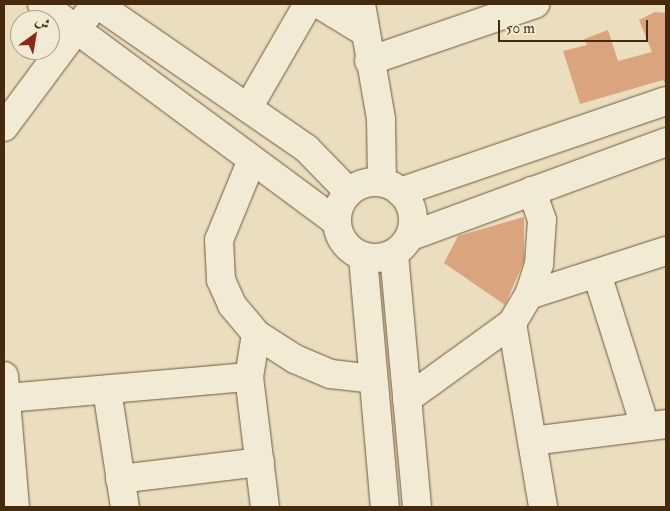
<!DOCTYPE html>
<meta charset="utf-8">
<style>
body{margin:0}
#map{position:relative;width:670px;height:511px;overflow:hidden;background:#eadebf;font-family:"IM FELL Double Pica",Amiri,serif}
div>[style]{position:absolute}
.building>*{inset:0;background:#daa47e}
.roads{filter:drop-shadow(0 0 1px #6f573a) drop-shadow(0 0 1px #6f573a)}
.minor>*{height:28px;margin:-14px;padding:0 14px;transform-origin:14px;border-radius:14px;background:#f1ead5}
.minor>.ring{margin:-14px;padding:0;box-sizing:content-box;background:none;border:28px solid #f1ead5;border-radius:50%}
span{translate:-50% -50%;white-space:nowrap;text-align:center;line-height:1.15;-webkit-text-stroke:4.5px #f1ead5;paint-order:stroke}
.frame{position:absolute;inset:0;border:5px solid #462a0e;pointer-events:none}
.north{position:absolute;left:10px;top:10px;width:50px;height:50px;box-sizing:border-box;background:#f1ead5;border:1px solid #ad9d85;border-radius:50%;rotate:32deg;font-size:14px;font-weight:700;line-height:20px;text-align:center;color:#462a0e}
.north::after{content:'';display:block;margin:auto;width:18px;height:22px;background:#8f2418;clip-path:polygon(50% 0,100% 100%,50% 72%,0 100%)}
.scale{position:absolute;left:498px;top:20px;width:150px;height:22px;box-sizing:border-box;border:2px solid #462a0e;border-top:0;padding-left:6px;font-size:15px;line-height:18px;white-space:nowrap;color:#462a0e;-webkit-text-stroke:4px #f1ead5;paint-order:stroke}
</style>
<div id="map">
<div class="building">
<i style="clip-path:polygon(655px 12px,666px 13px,666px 85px,663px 80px,580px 104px,563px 51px,587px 45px,584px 39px,608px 30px,618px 61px,652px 52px,639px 20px)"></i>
<i style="clip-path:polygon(524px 217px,524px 261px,505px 305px,444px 263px,458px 236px)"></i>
</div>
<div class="roads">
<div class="minor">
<i style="left:42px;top:4px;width:367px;rotate:36.5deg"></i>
<i style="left:97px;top:4px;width:255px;rotate:34.6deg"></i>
<i style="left:307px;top:149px;width:60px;rotate:45.7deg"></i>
<i style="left:319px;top:4px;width:52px;rotate:31.5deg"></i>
<i style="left:361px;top:4px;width:117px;rotate:80.1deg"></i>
<i style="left:381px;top:119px;width:63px;rotate:89.1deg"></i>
<i style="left:369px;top:61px;width:176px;rotate:-19deg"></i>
<i style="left:248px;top:108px;width:120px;rotate:-60deg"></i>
<i style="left:4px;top:127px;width:141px;rotate:-53.4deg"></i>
<i style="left:251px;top:162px;width:84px;rotate:112.3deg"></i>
<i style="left:219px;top:240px;width:40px;rotate:87.1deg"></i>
<i style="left:221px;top:280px;width:27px;rotate:66deg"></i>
<i style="left:232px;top:305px;width:38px;rotate:50deg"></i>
<i style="left:256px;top:334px;width:46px;rotate:32.7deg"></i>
<i style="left:295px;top:359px;width:39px;rotate:23deg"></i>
<i style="left:331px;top:374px;width:42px;rotate:6.8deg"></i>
<i class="ring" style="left:337px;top:182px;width:48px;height:48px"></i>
<i style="left:400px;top:192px;width:281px;rotate:-18.9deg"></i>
<i style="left:411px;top:236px;width:272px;rotate:-20.2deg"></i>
<i style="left:394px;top:254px;width:254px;rotate:84.8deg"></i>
<i style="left:363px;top:257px;width:251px;rotate:85deg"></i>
<i style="left:597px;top:274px;width:159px;rotate:72.5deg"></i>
<i style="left:529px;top:295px;width:33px;rotate:-72deg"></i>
<i style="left:539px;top:264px;width:44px;rotate:-86.1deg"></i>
<i style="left:542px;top:220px;width:31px;rotate:-109deg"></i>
<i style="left:512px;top:323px;width:187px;rotate:80.4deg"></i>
<i style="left:256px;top:334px;width:44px;rotate:99.2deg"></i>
<i style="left:249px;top:377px;width:131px;rotate:83deg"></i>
<i style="left:4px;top:376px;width:131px;rotate:85.2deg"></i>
<i style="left:107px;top:390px;width:118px;rotate:81.3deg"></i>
<i style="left:7px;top:398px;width:243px;rotate:-5deg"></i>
<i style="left:407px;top:399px;width:130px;rotate:-35.9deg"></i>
<i style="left:512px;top:323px;width:33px;rotate:-59deg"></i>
<i style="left:529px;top:295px;width:144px;rotate:-17.8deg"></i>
<i style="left:532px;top:441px;width:135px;rotate:-7.2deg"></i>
<i style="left:120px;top:479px;width:141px;rotate:-6.9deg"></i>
</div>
</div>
<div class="frame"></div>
<div class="north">ش</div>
<div class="scale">50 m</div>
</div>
